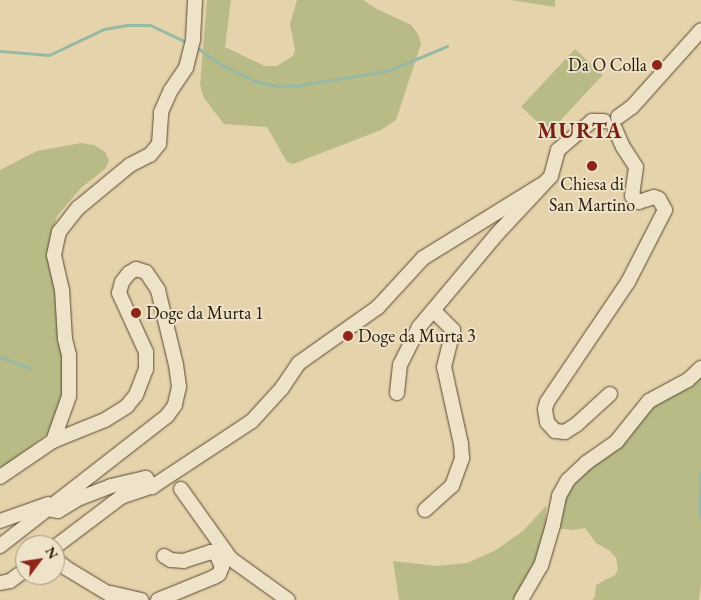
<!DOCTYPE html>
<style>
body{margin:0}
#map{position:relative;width:701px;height:600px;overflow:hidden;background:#e5d3ab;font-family:"EB Garamond",serif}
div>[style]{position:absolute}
.green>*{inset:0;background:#b8bb86;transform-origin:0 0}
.stream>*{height:3px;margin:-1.5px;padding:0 1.5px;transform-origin:1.5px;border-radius:1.5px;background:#97b9a4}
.roads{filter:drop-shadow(0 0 1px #564832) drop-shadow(0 0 1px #564832)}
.minor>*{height:14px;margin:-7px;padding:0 7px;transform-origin:7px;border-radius:7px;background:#eee2c8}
.dots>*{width:14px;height:14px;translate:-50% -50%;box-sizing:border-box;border:2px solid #eee2c8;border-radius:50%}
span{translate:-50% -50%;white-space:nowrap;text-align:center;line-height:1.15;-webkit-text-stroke:4px #eee2c8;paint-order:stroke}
.poi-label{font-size:18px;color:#261a0a}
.right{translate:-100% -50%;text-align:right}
.left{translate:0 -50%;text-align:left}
.district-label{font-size:22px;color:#7a1f14;font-weight:700;letter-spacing:1px}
.north{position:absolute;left:15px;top:535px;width:50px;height:50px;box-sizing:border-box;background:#eee2c8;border:1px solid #9e927c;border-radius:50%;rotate:59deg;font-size:14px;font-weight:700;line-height:20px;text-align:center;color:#261a0a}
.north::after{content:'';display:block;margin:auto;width:18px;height:22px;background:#8f2418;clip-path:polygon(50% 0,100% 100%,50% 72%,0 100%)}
</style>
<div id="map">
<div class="green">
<i style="clip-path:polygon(207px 0,231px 0,225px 47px,265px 66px,277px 66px,293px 56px,295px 50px,290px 24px,297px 0,363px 0,377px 9px,411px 25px,418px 34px,421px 44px,396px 120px,381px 130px,293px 164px,287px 162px,267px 127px,224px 124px,204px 98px,200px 85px)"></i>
<i style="clip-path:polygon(511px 0,555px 0,555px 7px)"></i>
<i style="left:575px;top:49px;width:38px;height:79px;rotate:43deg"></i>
<i style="clip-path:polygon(81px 143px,94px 145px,105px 152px,109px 161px,105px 169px,81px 188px,57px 216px,52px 236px,65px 387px,50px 432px,0 470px,0 170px,37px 151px)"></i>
<i style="clip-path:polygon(701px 374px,701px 584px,699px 600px,592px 600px,595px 596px,596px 585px,615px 575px,618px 569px,616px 558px,610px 551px,596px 543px,585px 528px,572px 530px,557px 528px,568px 486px,654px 404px)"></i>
<i style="clip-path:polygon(546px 506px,546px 532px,540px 559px,528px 582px,514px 600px,399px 600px,393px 561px,436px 566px,467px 563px,496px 550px,523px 531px)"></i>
</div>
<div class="stream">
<i style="left:196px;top:47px;width:32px;rotate:35deg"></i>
<i style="left:222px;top:65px;width:37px;rotate:26deg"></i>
<i style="left:255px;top:81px;width:23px;rotate:13deg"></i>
<i style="left:277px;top:86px;width:23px;rotate:-2deg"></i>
<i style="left:300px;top:85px;width:88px;rotate:-9.1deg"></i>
<i style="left:387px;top:71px;width:65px;rotate:-22.6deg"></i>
<i style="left:0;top:51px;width:49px;rotate:4.7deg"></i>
<i style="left:49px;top:55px;width:61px;rotate:-25.3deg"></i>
<i style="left:104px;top:29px;width:22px;rotate:-10deg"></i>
<i style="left:126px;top:25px;width:24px"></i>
<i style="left:150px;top:25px;width:42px;rotate:25.3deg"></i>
<i style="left:0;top:357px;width:32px;rotate:20deg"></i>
<i style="left:701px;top:471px;width:34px;rotate:93deg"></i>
<i style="left:699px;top:505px;width:13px;rotate:81deg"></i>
</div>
<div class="roads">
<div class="minor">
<i style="left:618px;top:117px;width:17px;rotate:-36deg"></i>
<i style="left:632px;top:107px;width:103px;rotate:-48.1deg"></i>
<i style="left:397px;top:393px;width:28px;rotate:-84deg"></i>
<i style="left:400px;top:365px;width:42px;rotate:-63.4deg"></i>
<i style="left:419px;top:327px;width:121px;rotate:-50deg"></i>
<i style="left:497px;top:234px;width:79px;rotate:-47deg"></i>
<i style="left:551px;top:176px;width:27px;rotate:-75deg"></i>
<i style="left:558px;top:150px;width:45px;rotate:-40.5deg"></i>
<i style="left:592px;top:121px;width:12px"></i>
<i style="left:610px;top:394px;width:46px;rotate:137.6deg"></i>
<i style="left:576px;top:425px;width:13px;rotate:148deg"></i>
<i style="left:565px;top:432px;width:10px;rotate:-174deg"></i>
<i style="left:555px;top:431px;width:12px;rotate:-132deg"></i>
<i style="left:547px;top:422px;width:13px;rotate:-99deg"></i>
<i style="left:545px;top:409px;width:7px;rotate:-74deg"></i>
<i style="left:547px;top:402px;width:145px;rotate:-56deg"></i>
<i style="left:628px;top:282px;width:81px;rotate:-62.8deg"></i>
<i style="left:665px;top:210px;width:13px;rotate:-119deg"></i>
<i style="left:659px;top:199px;width:5px;rotate:-158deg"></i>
<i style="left:654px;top:197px;width:16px;rotate:162deg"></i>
<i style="left:639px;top:202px;width:9px;rotate:-139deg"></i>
<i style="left:632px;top:196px;width:29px;rotate:-82deg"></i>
<i style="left:636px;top:167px;width:24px;rotate:-123deg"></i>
<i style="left:623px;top:147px;width:22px;rotate:-114deg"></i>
<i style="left:53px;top:441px;width:48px;rotate:-70.4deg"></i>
<i style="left:69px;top:396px;width:41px;rotate:-90deg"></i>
<i style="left:69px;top:355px;width:16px;rotate:-104deg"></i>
<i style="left:65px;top:339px;width:49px;rotate:-93.5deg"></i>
<i style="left:62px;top:290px;width:36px;rotate:-103deg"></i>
<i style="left:54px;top:255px;width:24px;rotate:-78deg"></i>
<i style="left:59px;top:232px;width:31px;rotate:-52deg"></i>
<i style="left:78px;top:208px;width:67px;rotate:-39.6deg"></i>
<i style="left:130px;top:165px;width:22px;rotate:-27deg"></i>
<i style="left:150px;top:155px;width:14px;rotate:-51deg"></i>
<i style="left:159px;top:144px;width:32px;rotate:-86deg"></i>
<i style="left:161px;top:112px;width:24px;rotate:-66deg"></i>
<i style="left:171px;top:90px;width:27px;rotate:-56deg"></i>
<i style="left:186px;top:68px;width:30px;rotate:-76deg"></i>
<i style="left:193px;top:39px;width:39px;rotate:-87deg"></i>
<i style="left:0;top:477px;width:64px;rotate:-34.2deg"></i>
<i style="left:53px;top:441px;width:56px;rotate:-22deg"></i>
<i style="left:105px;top:420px;width:26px;rotate:-32deg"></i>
<i style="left:127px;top:406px;width:14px;rotate:-51deg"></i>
<i style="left:136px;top:395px;width:28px;rotate:-69deg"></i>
<i style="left:146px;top:369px;width:17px;rotate:-90deg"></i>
<i style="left:146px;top:352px;width:65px;rotate:-114.6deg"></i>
<i style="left:119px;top:293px;width:11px;rotate:-75deg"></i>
<i style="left:122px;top:282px;width:11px;rotate:-52deg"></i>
<i style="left:129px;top:273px;width:8px;rotate:-30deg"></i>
<i style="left:136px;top:269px;width:10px;rotate:17deg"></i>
<i style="left:146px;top:272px;width:22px;rotate:56deg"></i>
<i style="left:158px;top:290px;width:77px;rotate:76.5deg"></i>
<i style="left:176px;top:365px;width:22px;rotate:82deg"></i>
<i style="left:179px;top:387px;width:18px;rotate:103deg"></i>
<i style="left:175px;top:405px;width:14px;rotate:126deg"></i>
<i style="left:167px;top:416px;width:212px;rotate:142.1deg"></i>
<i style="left:181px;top:489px;width:86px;rotate:54.5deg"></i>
<i style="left:231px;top:559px;width:70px;rotate:35.7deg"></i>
<i style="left:52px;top:510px;width:6px;rotate:9deg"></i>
<i style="left:58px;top:511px;width:26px;rotate:-31deg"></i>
<i style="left:80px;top:498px;width:33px;rotate:-21deg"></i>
<i style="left:111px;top:486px;width:36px;rotate:-13deg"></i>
<i style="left:146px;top:478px;width:11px;rotate:56deg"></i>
<i style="left:425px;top:510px;width:36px;rotate:-42deg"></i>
<i style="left:452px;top:486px;width:30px;rotate:-70deg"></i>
<i style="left:462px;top:458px;width:14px;rotate:-94deg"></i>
<i style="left:461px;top:444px;width:79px;rotate:-102.4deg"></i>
<i style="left:444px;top:367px;width:38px;rotate:-76deg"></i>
<i style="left:453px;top:330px;width:28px;rotate:-135deg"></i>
<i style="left:0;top:521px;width:51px;rotate:-19.5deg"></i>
<i style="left:55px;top:547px;width:83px;rotate:-37.1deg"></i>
<i style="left:121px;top:497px;width:36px;rotate:-19deg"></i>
<i style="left:155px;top:485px;width:116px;rotate:-33.4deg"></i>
<i style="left:252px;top:421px;width:45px;rotate:-47.7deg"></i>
<i style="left:282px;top:388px;width:30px;rotate:-56deg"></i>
<i style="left:299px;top:363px;width:97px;rotate:-35.3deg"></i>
<i style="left:378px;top:307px;width:67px;rotate:-47.4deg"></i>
<i style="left:423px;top:258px;width:139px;rotate:-31.7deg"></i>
<i style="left:55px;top:559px;width:14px;rotate:39deg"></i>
<i style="left:66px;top:568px;width:62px;rotate:31.1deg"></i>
<i style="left:0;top:583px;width:10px;rotate:-11deg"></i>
<i style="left:10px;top:581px;width:19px;rotate:-36deg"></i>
<i style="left:111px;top:593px;width:31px;rotate:13deg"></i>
<i style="left:158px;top:600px;width:61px;rotate:-22.3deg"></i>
<i style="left:214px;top:577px;width:6px;rotate:-31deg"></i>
<i style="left:219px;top:574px;width:8px;rotate:-67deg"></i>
<i style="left:222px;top:567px;width:13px;rotate:-113deg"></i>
<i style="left:217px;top:555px;width:7px;rotate:-153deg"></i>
<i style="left:211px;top:552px;width:28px;rotate:162deg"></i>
<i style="left:184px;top:561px;width:13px;rotate:-176deg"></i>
<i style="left:171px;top:560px;width:8px;rotate:-150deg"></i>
<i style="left:521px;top:600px;width:39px;rotate:-60deg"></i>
<i style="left:541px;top:566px;width:43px;rotate:-73.7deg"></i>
<i style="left:553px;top:525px;width:30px;rotate:-78deg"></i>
<i style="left:559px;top:496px;width:18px;rotate:-61deg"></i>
<i style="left:568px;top:480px;width:25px;rotate:-43deg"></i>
<i style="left:586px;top:463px;width:38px;rotate:-35deg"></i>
<i style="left:617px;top:441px;width:51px;rotate:-51.3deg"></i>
<i style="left:649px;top:401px;width:44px;rotate:-28.3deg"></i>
<i style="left:688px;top:380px;width:18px;rotate:-43deg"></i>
</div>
</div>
<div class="dots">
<i style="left:657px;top:65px;background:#8f2418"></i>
<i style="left:592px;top:166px;background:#8f2418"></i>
<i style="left:136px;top:313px;background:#8f2418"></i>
<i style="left:348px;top:336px;background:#8f2418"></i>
</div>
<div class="poi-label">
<span class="right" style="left:647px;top:65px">Da O Colla</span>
<span style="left:592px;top:195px">Chiesa di<br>San Martino</span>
<span class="left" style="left:146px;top:313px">Doge da Murta 1</span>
<span class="left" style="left:358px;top:336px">Doge da Murta 3</span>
</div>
<div class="district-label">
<span style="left:580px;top:131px">MURTA</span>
</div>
<div class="north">N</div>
</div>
